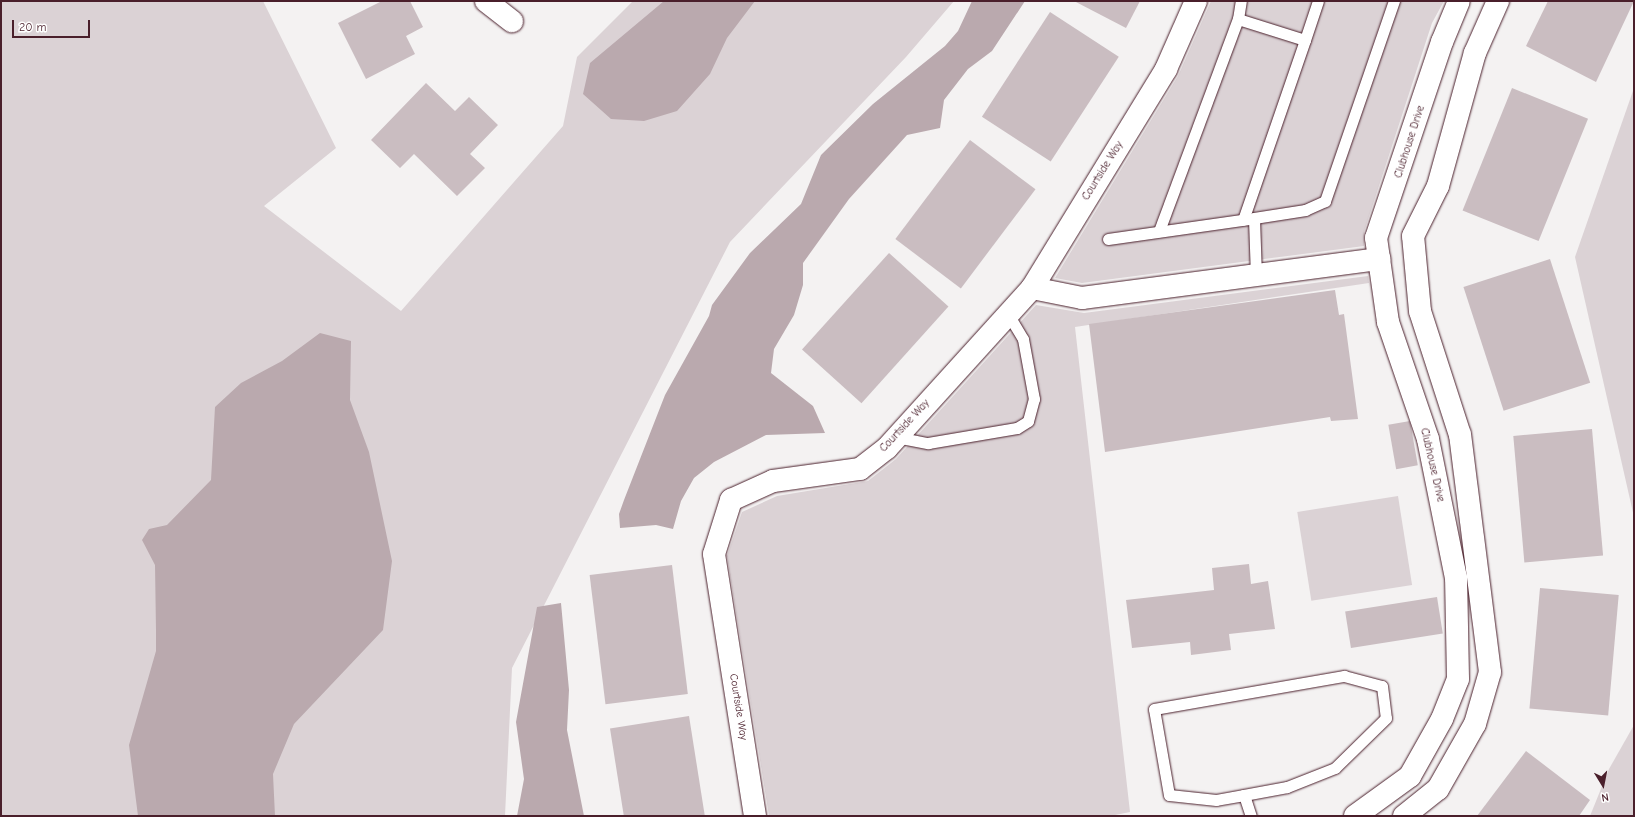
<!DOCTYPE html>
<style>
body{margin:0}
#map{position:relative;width:1635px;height:817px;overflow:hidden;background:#f4f2f2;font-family:"Comic Neue",sans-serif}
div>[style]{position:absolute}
.green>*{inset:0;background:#dbd2d5;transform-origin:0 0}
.water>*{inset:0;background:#baa9ae}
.building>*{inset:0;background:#cabdc1;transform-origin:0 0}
.roads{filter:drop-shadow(0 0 1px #4a1f2b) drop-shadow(0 0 1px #4a1f2b)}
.service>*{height:11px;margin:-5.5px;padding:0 5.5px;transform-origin:5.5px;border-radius:5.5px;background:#fff}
.minor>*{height:22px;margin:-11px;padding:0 11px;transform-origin:11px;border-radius:11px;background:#fff}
span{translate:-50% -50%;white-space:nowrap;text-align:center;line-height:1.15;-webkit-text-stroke:3px #fff;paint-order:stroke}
.street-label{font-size:11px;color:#4a1f2b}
.frame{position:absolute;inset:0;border:2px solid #4a1f2b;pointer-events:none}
.north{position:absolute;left:1583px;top:765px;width:40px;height:40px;-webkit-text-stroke:3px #fff;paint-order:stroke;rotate:170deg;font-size:11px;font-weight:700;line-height:16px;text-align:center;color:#4a1f2b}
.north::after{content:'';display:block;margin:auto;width:14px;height:18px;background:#4a1f2b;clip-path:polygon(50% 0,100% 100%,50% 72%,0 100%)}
.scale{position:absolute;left:12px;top:20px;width:78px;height:18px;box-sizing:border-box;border:2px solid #4a1f2b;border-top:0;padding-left:5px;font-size:12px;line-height:14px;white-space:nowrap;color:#4a1f2b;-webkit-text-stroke:3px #fff;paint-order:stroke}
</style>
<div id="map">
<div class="green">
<i style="clip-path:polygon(1px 1px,263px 1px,336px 148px,264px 206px,401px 311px,563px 126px,577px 57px,633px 1px,954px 1px,906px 57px,730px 242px,512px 668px,505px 816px,1px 816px)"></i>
<i style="clip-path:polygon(1211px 1px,1444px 1px,1432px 23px,1364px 232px,1364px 246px,1082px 283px,1055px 278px,1178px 76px)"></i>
<i style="clip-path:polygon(1634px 88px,1634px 517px,1575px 257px)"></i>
<i style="clip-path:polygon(1368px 276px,1369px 283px,1075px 327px,1130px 812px,1110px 816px,769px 816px,727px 556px,742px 512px,777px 496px,868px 481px,896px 459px,1036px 305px,1084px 313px)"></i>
<i style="left:1398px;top:496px;width:90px;height:102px;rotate:81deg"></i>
<i style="clip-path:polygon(1634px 725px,1634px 816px,1590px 816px,1609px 769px)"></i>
</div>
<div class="water">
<i style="clip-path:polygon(664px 1px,755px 1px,727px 38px,710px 74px,677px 111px,644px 121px,611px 119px,583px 94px,590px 63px)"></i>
<i style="clip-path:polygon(972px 1px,1025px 1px,992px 51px,968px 69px,944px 100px,940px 128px,907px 135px,849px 199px,803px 263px,803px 285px,794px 315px,774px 349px,771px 373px,813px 406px,825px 433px,766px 435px,714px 462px,694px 478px,681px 501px,673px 529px,656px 525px,620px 528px,619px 514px,624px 500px,665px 395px,709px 316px,712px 305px,750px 253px,801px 204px,821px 155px,873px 104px,945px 46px,958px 31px)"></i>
<i style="clip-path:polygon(320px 333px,351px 341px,350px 400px,369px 452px,392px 561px,383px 630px,294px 724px,273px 774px,275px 816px,138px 816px,129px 745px,156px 651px,156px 631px,155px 565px,142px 540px,149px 529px,167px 525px,211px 480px,215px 407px,241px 383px,282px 361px)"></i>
<i style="clip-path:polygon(561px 603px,569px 690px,567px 730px,584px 816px,517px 816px,524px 779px,516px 722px,537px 607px)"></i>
</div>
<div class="building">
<i style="clip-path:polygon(382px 1px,410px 1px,423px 27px,406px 36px,415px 54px,366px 79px,338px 23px)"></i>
<i style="clip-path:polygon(1074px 1px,1140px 1px,1126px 28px)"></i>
<i style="clip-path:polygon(1548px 1px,1634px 1px,1596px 82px,1526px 46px)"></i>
<i style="left:1050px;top:12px;width:82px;height:125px;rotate:33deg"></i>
<i style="clip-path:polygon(426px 83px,455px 111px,469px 97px,498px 125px,470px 154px,485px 168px,457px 196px,414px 154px,400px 168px,371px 140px)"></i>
<i style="left:1512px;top:88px;width:82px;height:132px;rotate:22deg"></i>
<i style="left:970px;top:140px;width:82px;height:124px;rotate:37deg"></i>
<i style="left:889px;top:253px;width:80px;height:130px;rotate:42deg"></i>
<i style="left:1550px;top:259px;width:130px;height:91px;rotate:72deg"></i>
<i style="clip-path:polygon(1335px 290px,1339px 315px,1344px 314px,1358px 419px,1331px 421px,1330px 417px,1105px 452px,1089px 324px)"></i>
<i style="left:1410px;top:421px;width:45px;height:22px;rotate:80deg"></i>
<i style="left:1592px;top:429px;width:127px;height:79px;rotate:85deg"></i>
<i style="clip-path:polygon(1249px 564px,1251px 584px,1268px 581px,1275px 629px,1229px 634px,1231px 650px,1191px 655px,1190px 642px,1132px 648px,1126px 600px,1214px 590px,1212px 568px)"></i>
<i style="left:672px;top:565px;width:130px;height:83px;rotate:83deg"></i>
<i style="left:1540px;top:588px;width:79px;height:121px;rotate:5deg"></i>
<i style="left:1437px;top:597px;width:37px;height:93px;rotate:81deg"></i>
<i style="left:689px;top:716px;width:101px;height:80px;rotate:81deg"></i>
<i style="clip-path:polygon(1526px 751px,1590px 800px,1579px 816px,1477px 816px)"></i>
</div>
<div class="roads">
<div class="service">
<i style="left:1238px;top:19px;width:18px;rotate:-81deg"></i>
<i style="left:1305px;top:40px;width:41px;rotate:-71.6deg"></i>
<i style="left:1159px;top:231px;width:226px;rotate:-69.6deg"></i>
<i style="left:1238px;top:19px;width:70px;rotate:17.4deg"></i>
<i style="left:1305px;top:40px;width:190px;rotate:109deg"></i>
<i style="left:1108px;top:239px;width:142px;rotate:-8.1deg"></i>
<i style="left:1256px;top:276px;width:58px;rotate:-92deg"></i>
<i style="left:1254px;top:218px;width:52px;rotate:-8.9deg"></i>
<i style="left:1305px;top:210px;width:22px;rotate:-24deg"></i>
<i style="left:1325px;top:201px;width:212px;rotate:-71deg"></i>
<i style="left:896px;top:437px;width:33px;rotate:11deg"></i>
<i style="left:928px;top:443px;width:90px;rotate:-9.6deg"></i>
<i style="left:1017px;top:428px;width:13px;rotate:-32deg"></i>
<i style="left:1028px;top:421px;width:23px;rotate:-75deg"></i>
<i style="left:1034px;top:399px;width:61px;rotate:-100.4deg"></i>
<i style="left:1023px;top:339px;width:29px;rotate:-121deg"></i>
<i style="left:1344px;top:676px;width:39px;rotate:15deg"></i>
<i style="left:1382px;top:686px;width:32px;rotate:83deg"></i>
<i style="left:1386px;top:718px;width:71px;rotate:135.6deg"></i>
<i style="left:1335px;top:768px;width:52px;rotate:158.4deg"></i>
<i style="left:1287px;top:787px;width:44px;rotate:169.5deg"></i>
<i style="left:1244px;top:795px;width:28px;rotate:170deg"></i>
<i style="left:1216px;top:800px;width:47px;rotate:-173.9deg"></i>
<i style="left:1169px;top:795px;width:87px;rotate:-99.9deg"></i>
<i style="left:1154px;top:709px;width:193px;rotate:-9.9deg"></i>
<i style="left:1244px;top:795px;width:22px;rotate:72deg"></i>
</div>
<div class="minor">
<i style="left:486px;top:1px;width:33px;rotate:38deg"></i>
<i style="left:1032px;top:288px;width:51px;rotate:11.3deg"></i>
<i style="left:1082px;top:298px;width:300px;rotate:-7.5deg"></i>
<i style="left:755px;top:816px;width:265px;rotate:-98.9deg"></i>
<i style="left:714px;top:554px;width:57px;rotate:-72.5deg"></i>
<i style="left:731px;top:500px;width:46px;rotate:-24.3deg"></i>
<i style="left:773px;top:481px;width:88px;rotate:-7.9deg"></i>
<i style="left:860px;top:469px;width:34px;rotate:-38deg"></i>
<i style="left:887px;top:448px;width:216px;rotate:-47.8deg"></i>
<i style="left:1032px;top:288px;width:257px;rotate:-58.5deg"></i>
<i style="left:1166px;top:69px;width:74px;rotate:-66.2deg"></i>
<i style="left:1355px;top:816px;width:68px;rotate:-36deg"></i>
<i style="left:1410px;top:776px;width:65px;rotate:-60.7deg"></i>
<i style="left:1442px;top:719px;width:43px;rotate:-68.2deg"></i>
<i style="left:1458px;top:679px;width:101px;rotate:-91.1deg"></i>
<i style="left:1456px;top:578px;width:142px;rotate:-101.4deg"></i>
<i style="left:1428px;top:439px;width:124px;rotate:-108.9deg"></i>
<i style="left:1388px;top:322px;width:85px;rotate:-98.1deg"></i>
<i style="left:1376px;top:238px;width:207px;rotate:-71.4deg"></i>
<i style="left:1442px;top:42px;width:44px;rotate:-67.5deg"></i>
<i style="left:1404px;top:816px;width:43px;rotate:-38.5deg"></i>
<i style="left:1438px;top:789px;width:75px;rotate:-60.4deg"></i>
<i style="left:1475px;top:724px;width:54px;rotate:-73.9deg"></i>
<i style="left:1490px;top:672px;width:239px;rotate:-97.2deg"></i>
<i style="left:1460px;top:435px;width:130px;rotate:-107.9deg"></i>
<i style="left:1420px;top:311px;width:75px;rotate:-95.3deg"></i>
<i style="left:1413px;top:236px;width:56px;rotate:-63.4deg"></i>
<i style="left:1438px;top:186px;width:138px;rotate:-74.5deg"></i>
<i style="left:1475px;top:53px;width:57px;rotate:-66.1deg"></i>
</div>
</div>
<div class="street-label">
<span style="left:1410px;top:142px;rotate:-72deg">Clubhouse Drive</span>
<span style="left:1103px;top:171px;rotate:-58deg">Courtside Way</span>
<span style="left:905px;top:426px;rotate:-47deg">Courtside Way</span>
<span style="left:1432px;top:465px;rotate:77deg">Clubhouse Drive</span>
<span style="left:738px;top:707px;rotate:81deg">Courtside Way</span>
</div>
<div class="frame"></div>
<div class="north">N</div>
<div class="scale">20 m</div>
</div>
